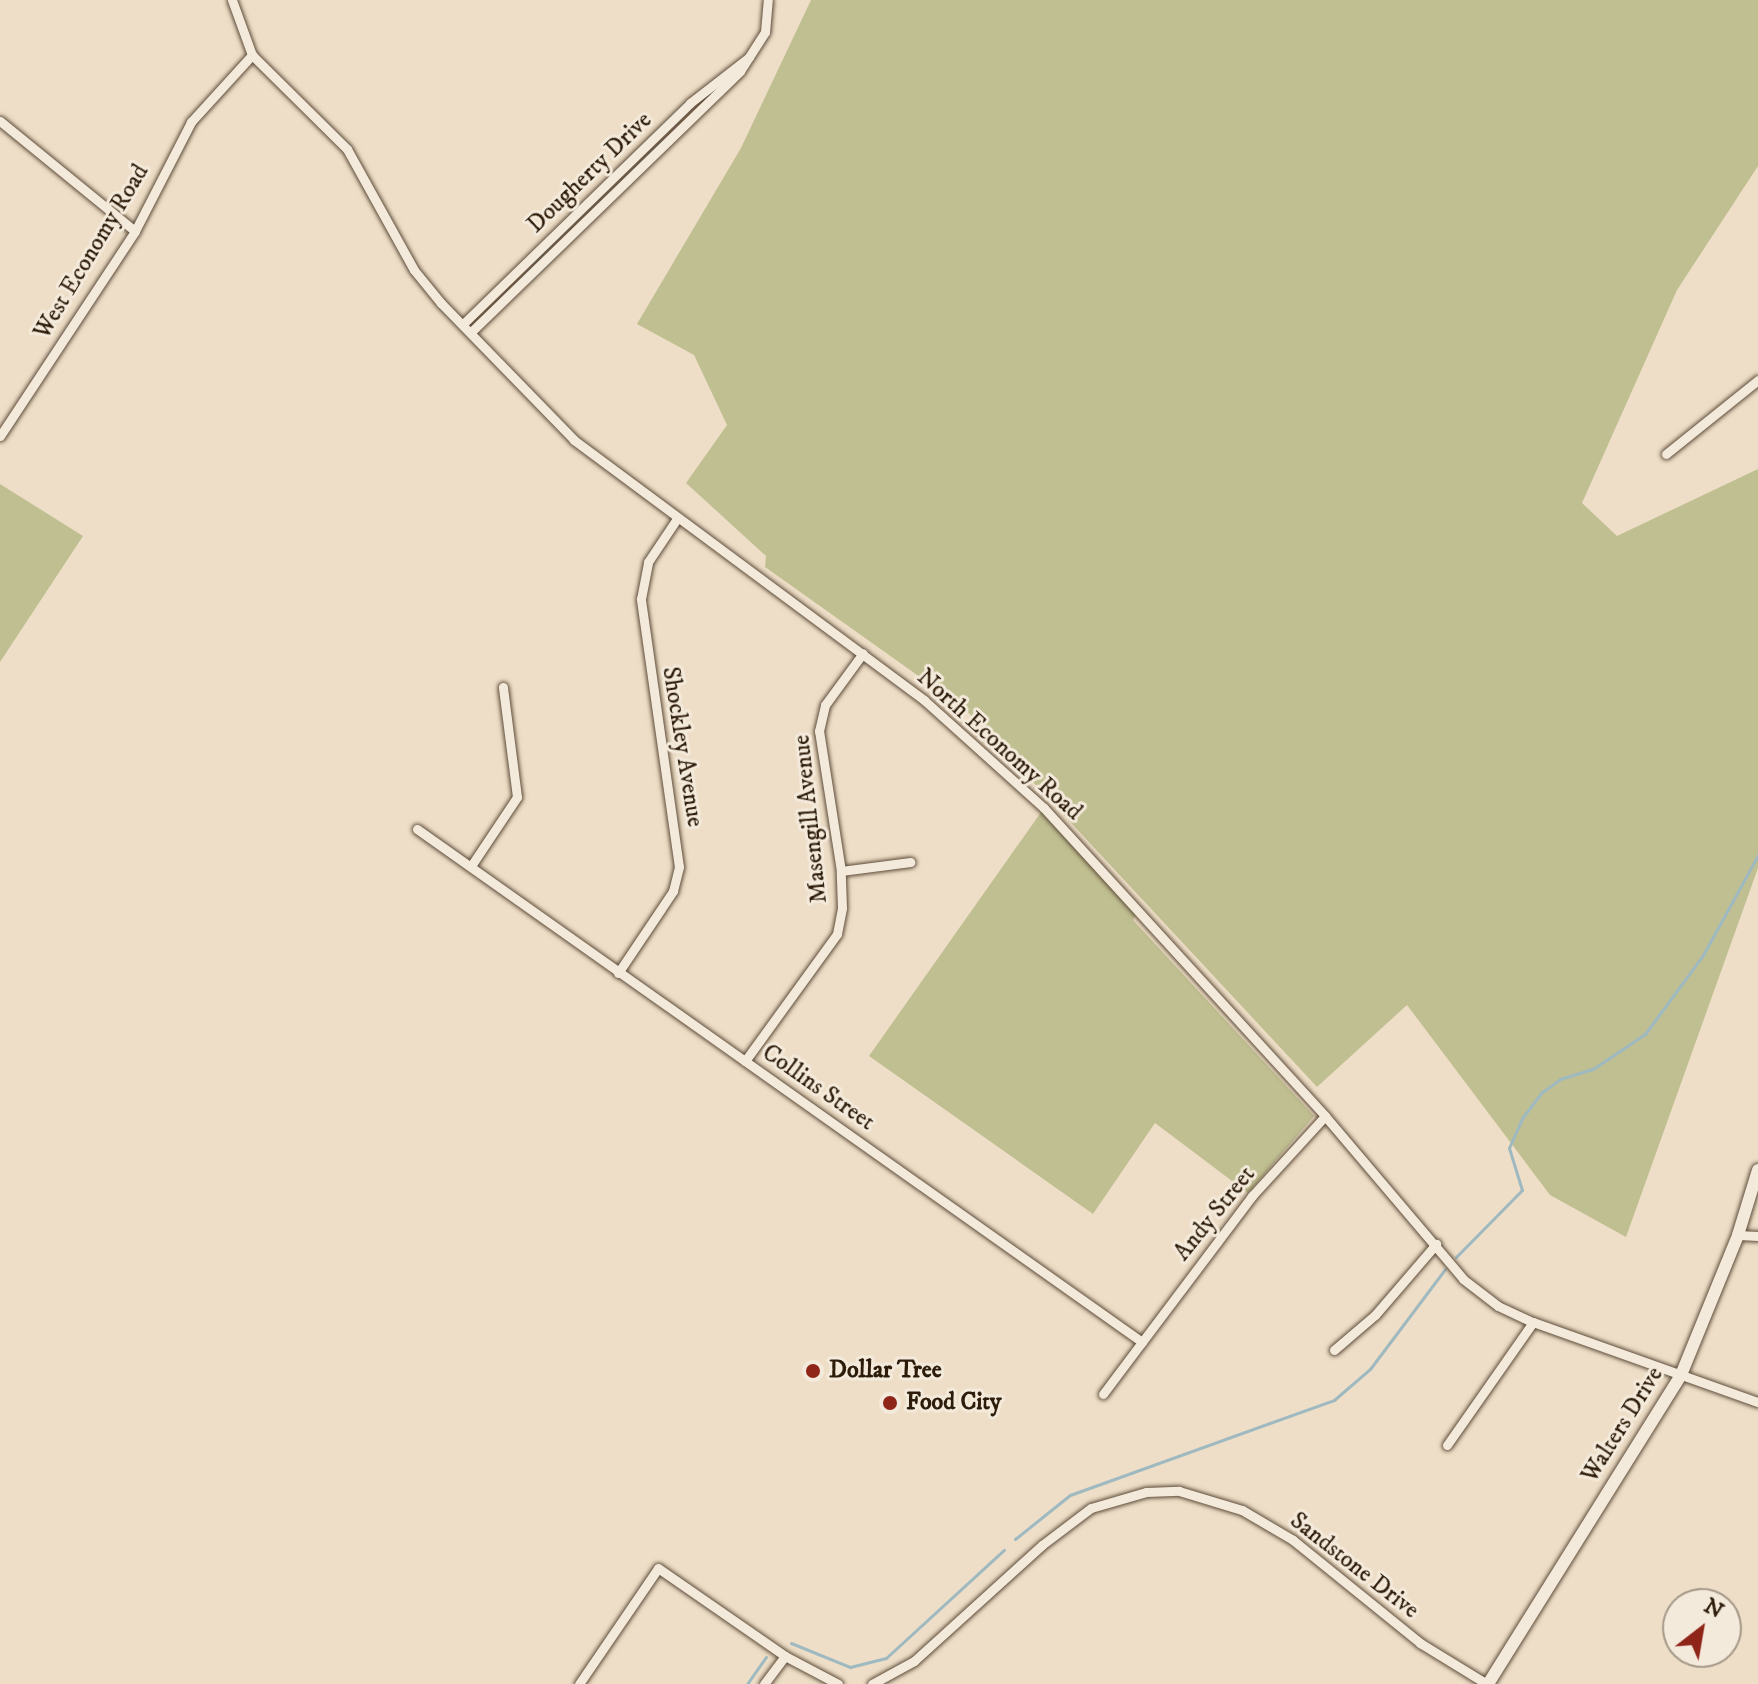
<!DOCTYPE html>
<style>
body{margin:0}
#map{position:relative;width:1758px;height:1684px;overflow:hidden;background:#eedec7;font-family:"IM FELL DW Pica",serif}
div>[style]{position:absolute}
.green>*{inset:0;background:#c0bf91}
.stream>*{height:3px;margin:-1.5px;padding:0 1.5px;transform-origin:1.5px;border-radius:1.5px;background:#9fb9c0}
.roads{filter:drop-shadow(0 0 2px #5d4c39) drop-shadow(0 0 2px #5d4c39)}
.minor>*{height:9px;margin:-4.5px;padding:0 4.5px;transform-origin:4.5px;border-radius:4.5px;background:#f4eadb}
.tertiary>*{height:12px;margin:-6px;padding:0 6px;transform-origin:6px;border-radius:6px;background:#f4eadb}
.dots>*{width:22px;height:22px;translate:-50% -50%;box-sizing:border-box;border:4px solid #f4eadb;border-radius:50%}
span{translate:-50% -50%;white-space:nowrap;text-align:center;line-height:1.15;-webkit-text-stroke:6px #f4eadb;paint-order:stroke}
.street-label{font-size:24px;color:#2d1c0a}
.poi-label{font-size:24px;color:#2d1c0a;font-weight:700}
.left{translate:0 -50%;text-align:left}
.north{position:absolute;left:1662px;top:1588px;width:80px;height:80px;box-sizing:border-box;background:#f4eadb;border:2px solid #a49887;border-radius:50%;rotate:31deg;font-size:22px;font-weight:700;line-height:32px;text-align:center;color:#2d1c0a}
.north::after{content:'';display:block;margin:auto;width:28px;height:36px;background:#8f2418;clip-path:polygon(50% 0,100% 100%,50% 72%,0 100%)}
</style>
<div id="map">
<div class="green">
<i style="clip-path:polygon(811px 0,1758px 0,1758px 166px,1677px 290px,1582px 503px,1617px 536px,1758px 469px,1758px 868px,1626px 1237px,1550px 1195px,1407px 1005px,1317px 1087px,965px 709px,765px 567px,766px 556px,686px 483px,727px 425px,694px 355px,637px 324px,741px 148px)"></i>
<i style="clip-path:polygon(0 484px,83px 536px,0 662px)"></i>
<i style="clip-path:polygon(1044px 808px,1138px 911px,1133px 920px,1314px 1116px,1248px 1193px,1155px 1123px,1093px 1214px,869px 1056px)"></i>
</div>
<div class="stream">
<i style="left:1456px;top:1257px;width:94px;rotate:-45.4deg"></i>
<i style="left:1522px;top:1190px;width:44px;rotate:-107.2deg"></i>
<i style="left:1509px;top:1148px;width:34px;rotate:-66deg"></i>
<i style="left:1523px;top:1117px;width:30px;rotate:-53deg"></i>
<i style="left:1541px;top:1093px;width:24px;rotate:-36deg"></i>
<i style="left:1560px;top:1079px;width:34px;rotate:-17deg"></i>
<i style="left:1593px;top:1069px;width:63px;rotate:-33.9deg"></i>
<i style="left:1645px;top:1034px;width:98px;rotate:-53.7deg"></i>
<i style="left:1703px;top:955px;width:114px;rotate:-61.2deg"></i>
<i style="left:1015px;top:1539px;width:70px;rotate:-38.7deg"></i>
<i style="left:1070px;top:1495px;width:281px;rotate:-19.8deg"></i>
<i style="left:1334px;top:1400px;width:48px;rotate:-40.7deg"></i>
<i style="left:1370px;top:1369px;width:125px;rotate:-53.1deg"></i>
<i style="left:791px;top:1643px;width:64px;rotate:22.1deg"></i>
<i style="left:850px;top:1667px;width:37px;rotate:-14deg"></i>
<i style="left:886px;top:1658px;width:160px;rotate:-42.5deg"></i>
<i style="left:747px;top:1684px;width:33px;rotate:-55deg"></i>
</div>
<div class="roads">
<div class="minor">
<i style="left:232px;top:0;width:59px;rotate:70deg"></i>
<i style="left:252px;top:55px;width:134px;rotate:44.7deg"></i>
<i style="left:347px;top:149px;width:138px;rotate:61deg"></i>
<i style="left:414px;top:270px;width:43px;rotate:50.7deg"></i>
<i style="left:441px;top:303px;width:191px;rotate:45.8deg"></i>
<i style="left:574px;top:440px;width:436px;rotate:36.6deg"></i>
<i style="left:924px;top:700px;width:161px;rotate:42deg"></i>
<i style="left:1044px;top:808px;width:417px;rotate:47.6deg"></i>
<i style="left:1325px;top:1116px;width:214px;rotate:49.7deg"></i>
<i style="left:1463px;top:1279px;width:44px;rotate:37.6deg"></i>
<i style="left:1498px;top:1306px;width:38px;rotate:25deg"></i>
<i style="left:1533px;top:1322px;width:239px;rotate:19.6deg"></i>
<i style="left:0;top:121px;width:174px;rotate:39.2deg"></i>
<i style="left:463px;top:324px;width:317px;rotate:-44.2deg"></i>
<i style="left:690px;top:103px;width:75px;rotate:-37.9deg"></i>
<i style="left:471px;top:332px;width:375px;rotate:-44.1deg"></i>
<i style="left:740px;top:71px;width:46px;rotate:-57.3deg"></i>
<i style="left:765px;top:32px;width:32px;rotate:-85deg"></i>
<i style="left:0;top:436px;width:245px;rotate:-56.6deg"></i>
<i style="left:135px;top:231px;width:123px;rotate:-62.8deg"></i>
<i style="left:191px;top:122px;width:91px;rotate:-47.7deg"></i>
<i style="left:1666px;top:454px;width:118px;rotate:-38.8deg"></i>
<i style="left:417px;top:829px;width:888px;rotate:35.28deg"></i>
<i style="left:1142px;top:1342px;width:65px;rotate:126.9deg"></i>
<i style="left:471px;top:866px;width:83px;rotate:-56.3deg"></i>
<i style="left:517px;top:797px;width:111px;rotate:-97.3deg"></i>
<i style="left:841px;top:871px;width:70px;rotate:-7.4deg"></i>
<i style="left:618px;top:973px;width:99px;rotate:-56.1deg"></i>
<i style="left:673px;top:891px;width:25px;rotate:-76deg"></i>
<i style="left:679px;top:867px;width:271px;rotate:-98.1deg"></i>
<i style="left:641px;top:599px;width:38px;rotate:-79deg"></i>
<i style="left:648px;top:562px;width:50px;rotate:-56.3deg"></i>
<i style="left:745px;top:1061px;width:157px;rotate:-54.1deg"></i>
<i style="left:837px;top:934px;width:26px;rotate:-79deg"></i>
<i style="left:842px;top:908px;width:37px;rotate:-92deg"></i>
<i style="left:841px;top:871px;width:142px;rotate:-98.9deg"></i>
<i style="left:819px;top:731px;width:27px;rotate:-77deg"></i>
<i style="left:825px;top:705px;width:64px;rotate:-53.8deg"></i>
<i style="left:1738px;top:1235px;width:20px;rotate:3deg"></i>
<i style="left:1142px;top:1342px;width:183px;rotate:-53deg"></i>
<i style="left:1252px;top:1196px;width:108px;rotate:-47.6deg"></i>
<i style="left:1334px;top:1350px;width:54px;rotate:-40.5deg"></i>
<i style="left:1375px;top:1315px;width:94px;rotate:-49.3deg"></i>
<i style="left:1447px;top:1445px;width:150px;rotate:-55deg"></i>
<i style="left:579px;top:1684px;width:140px;rotate:-55.7deg"></i>
<i style="left:658px;top:1568px;width:155px;rotate:34.7deg"></i>
<i style="left:785px;top:1656px;width:60px;rotate:27.8deg"></i>
<i style="left:764px;top:1684px;width:35px;rotate:-53deg"></i>
<i style="left:872px;top:1684px;width:48px;rotate:-28.7deg"></i>
<i style="left:914px;top:1661px;width:173px;rotate:-42.2deg"></i>
<i style="left:1042px;top:1545px;width:61px;rotate:-37.1deg"></i>
<i style="left:1091px;top:1508px;width:57px;rotate:-16.2deg"></i>
<i style="left:1146px;top:1492px;width:33px;rotate:-2deg"></i>
<i style="left:1179px;top:1491px;width:66px;rotate:16.8deg"></i>
<i style="left:1242px;top:1510px;width:59px;rotate:30.5deg"></i>
<i style="left:1293px;top:1540px;width:164px;rotate:39deg"></i>
<i style="left:1420px;top:1643px;width:79px;rotate:31.5deg"></i>
</div>
<div class="tertiary">
<i style="left:1488px;top:1684px;width:364px;rotate:-58deg"></i>
<i style="left:1681px;top:1375px;width:151px;rotate:-67.8deg"></i>
<i style="left:1738px;top:1235px;width:68px;rotate:-72.9deg"></i>
</div>
</div>
<div class="dots">
<i style="left:813px;top:1371px;background:#8f2418"></i>
<i style="left:890px;top:1403px;background:#8f2418"></i>
</div>
<div class="street-label">
<span style="left:590px;top:173px;rotate:-44deg">Dougherty Drive</span>
<span style="left:92px;top:252px;rotate:-59deg">West Economy Road</span>
<span style="left:999px;top:745px;rotate:42deg">North Economy Road</span>
<span style="left:682px;top:747px;rotate:81deg">Shockley Avenue</span>
<span style="left:811px;top:819px;rotate:-96deg">Masengill Avenue</span>
<span style="left:818px;top:1088px;rotate:35deg">Collins Street</span>
<span style="left:1215px;top:1214px;rotate:-51deg">Andy Street</span>
<span style="left:1623px;top:1425px;rotate:-58deg">Walters Drive</span>
<span style="left:1354px;top:1566px;rotate:38deg">Sandstone Drive</span>
</div>
<div class="poi-label">
<span class="left" style="left:829px;top:1371px">Dollar Tree</span>
<span class="left" style="left:906px;top:1403px">Food City</span>
</div>
<div class="north">N</div>
</div>
